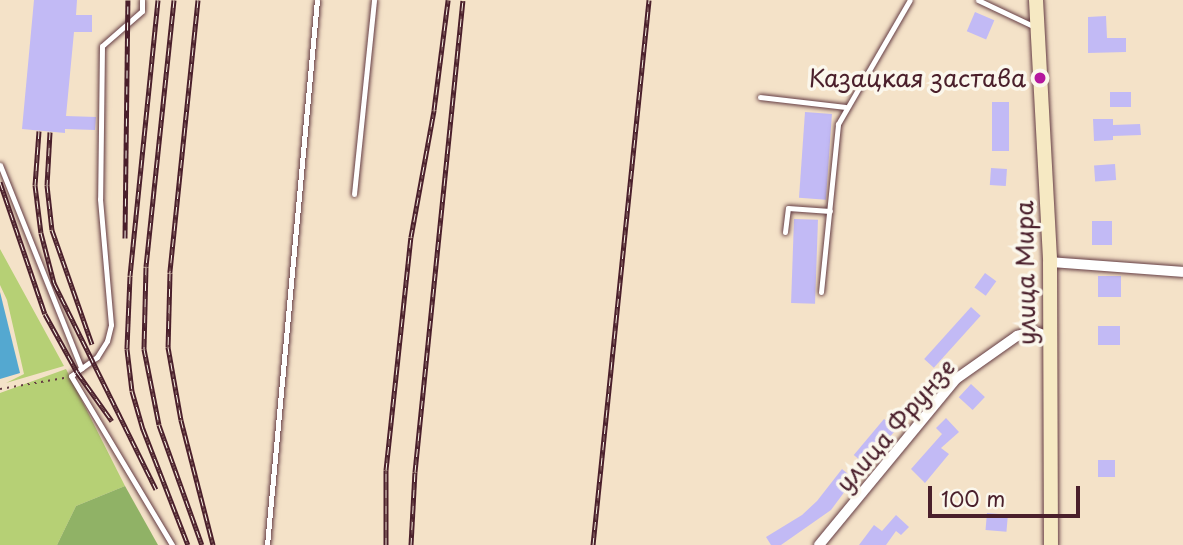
<!DOCTYPE html>
<meta charset="utf-8">
<style>
body{margin:0}
#map{position:relative;width:1183px;height:545px;overflow:hidden;background:#f4e2c8;font-family:"Playpen Sans",sans-serif}
div>[style]{position:absolute}
.green>*{inset:0;background:#b6d075}
.forest>*{inset:0;background:#90b266}
.water>*{inset:0;background:#54a8d0}
.building>*{inset:0;background:#c2baf5;transform-origin:0 0}
.path>*{height:2px;margin-top:-1px;transform-origin:0;background:repeating-linear-gradient(90deg,#643c43 0 2px,transparent 0 7px)}
.roads{filter:drop-shadow(0 0 2px #643c43) drop-shadow(0 0 2px #643c43)}
.service>*{height:5px;margin:-2.5px;padding:0 2.5px;transform-origin:2.5px;border-radius:2.5px;background:#fff}
.minor>*{height:10px;margin:-5px;padding:0 5px;transform-origin:5px;border-radius:5px;background:#fff}
.secondary>*{height:14px;margin:-7px;padding:0 7px;transform-origin:7px;border-radius:7px;background:#f6e9c3}
.rail>*{height:5px;margin-top:-2.5px;transform-origin:0;background:repeating-linear-gradient(90deg,#fbf7ec 0 8px,#4a1f2b 0 16px);box-sizing:border-box;border-block:2px solid #4a1f2b}
.dots>*{width:19px;height:19px;translate:-50% -50%;box-sizing:border-box;border:4px solid #fbf7ec;border-radius:50%}
span{translate:-50% -50%;white-space:nowrap;text-align:center;line-height:1.15;-webkit-text-stroke:7px #fbf7ec;paint-order:stroke}
.poi-label{font-size:24px;color:#4a1f2b}
.right{translate:-100% -50%;text-align:right}
.street-label{font-size:24px;color:#4a1f2b}
.scale{position:absolute;left:928px;top:486px;width:152px;height:32px;box-sizing:border-box;border:4px solid #4a1f2b;border-top:0;padding-left:9px;font-size:21px;line-height:24px;white-space:nowrap;color:#4a1f2b;-webkit-text-stroke:5px #fbf7ec;paint-order:stroke}
</style>
<div id="map">
<div class="green">
<i style="clip-path:polygon(0 249px,64px 366px,6px 383px,24px 374px,7px 300px,0 285px)"></i>
<i style="clip-path:polygon(66px 369px,125px 486px,76px 506px,57px 545px,0 545px,0 393px)"></i>
</div>
<div class="forest">
<i style="clip-path:polygon(125px 486px,158px 545px,57px 545px,76px 506px)"></i>
</div>
<div class="water">
<i style="clip-path:polygon(0 292px,20px 373px,0 379px)"></i>
</div>
<div class="building">
<i style="clip-path:polygon(34px 0,77px 0,76px 15px,92px 15px,92px 32px,74px 32px,66px 116px,96px 117px,95px 130px,65px 129px,65px 133px,22px 129px)"></i>
<i style="left:975px;top:12px;width:21px;height:21px;rotate:23deg"></i>
<i style="clip-path:polygon(1106px 16px,1107px 38px,1126px 38px,1126px 52px,1088px 53px,1088px 17px)"></i>
<i style="left:1110px;top:92px;width:21px;height:15px"></i>
<i style="left:992px;top:102px;width:17px;height:49px"></i>
<i style="left:805px;top:112px;width:27px;height:86px;rotate:4deg"></i>
<i style="clip-path:polygon(1093px 119px,1113px 119px,1113px 125px,1140px 124px,1141px 135px,1113px 136px,1113px 140px,1094px 141px)"></i>
<i style="left:1115px;top:164px;width:16px;height:21px;rotate:86deg"></i>
<i style="left:991px;top:168px;width:16px;height:17px;rotate:4deg"></i>
<i style="left:794px;top:219px;width:24px;height:84px;rotate:2deg"></i>
<i style="left:1092px;top:221px;width:20px;height:24px"></i>
<i style="left:985px;top:273px;width:14px;height:18px;rotate:36deg"></i>
<i style="left:1098px;top:276px;width:23px;height:21px"></i>
<i style="left:971px;top:307px;width:13px;height:70px;rotate:42deg"></i>
<i style="left:1098px;top:326px;width:22px;height:19px"></i>
<i style="left:971px;top:384px;width:19px;height:18px;rotate:43deg"></i>
<i style="clip-path:polygon(946px 418px,959px 432px,941px 448px,949px 454px,925px 483px,911px 469px,942px 434px,936px 428px)"></i>
<i style="left:884px;top:419px;width:16px;height:47px;rotate:40deg"></i>
<i style="left:1098px;top:460px;width:17px;height:17px"></i>
<i style="clip-path:polygon(842px 469px,854px 479px,831px 510px,781px 545px,771px 545px,766px 537px,802px 515px,817px 501px)"></i>
<i style="left:987px;top:513px;width:21px;height:17px;rotate:5deg"></i>
<i style="clip-path:polygon(896px 515px,909px 527px,901px 535px,896px 531px,886px 545px,859px 545px,874px 525px,882px 531px)"></i>
</div>
<div class="path">
<i style="left:0;top:389px;width:65px;rotate:-9.8deg"></i>
</div>
<div class="roads">
<div class="service">
<i style="left:142px;top:0;width:11px;rotate:90deg"></i>
<i style="left:142px;top:11px;width:53px;rotate:138.8deg"></i>
<i style="left:102px;top:46px;width:153px;rotate:90.7deg"></i>
<i style="left:100px;top:199px;width:126px;rotate:85deg"></i>
<i style="left:111px;top:325px;width:16px;rotate:104deg"></i>
<i style="left:107px;top:341px;width:19px;rotate:122deg"></i>
<i style="left:97px;top:357px;width:32px;rotate:144deg"></i>
<i style="left:71px;top:376px;width:197px;rotate:59.1deg"></i>
<i style="left:978px;top:0;width:63px;rotate:25.3deg"></i>
<i style="left:760px;top:97px;width:86px;rotate:6.7deg"></i>
<i style="left:0;top:165px;width:219px;rotate:68.2deg"></i>
<i style="left:354px;top:194px;width:195px;rotate:-84.1deg"></i>
<i style="left:785px;top:232px;width:24px;rotate:-83deg"></i>
<i style="left:788px;top:208px;width:42px;rotate:4.1deg"></i>
<i style="left:821px;top:292px;width:169px;rotate:-84.2deg"></i>
<i style="left:838px;top:124px;width:143px;rotate:-59.9deg"></i>
<i style="left:267px;top:545px;width:547px;rotate:-84.76deg"></i>
</div>
<div class="minor">
<i style="left:1050px;top:262px;width:133px;rotate:4.3deg"></i>
<i style="left:819px;top:545px;width:215px;rotate:-50.5deg"></i>
<i style="left:956px;top:379px;width:75px;rotate:-35.2deg"></i>
<i style="left:1017px;top:336px;width:17px;rotate:-17deg"></i>
<i style="left:1033px;top:331px;width:17px;rotate:21deg"></i>
</div>
<div class="secondary">
<i style="left:1036px;top:0;width:262px;rotate:86.9deg"></i>
<i style="left:1050px;top:262px;width:283px;rotate:89.8deg"></i>
</div>
</div>
<div class="rail">
<i style="left:158px;top:0;width:277px;rotate:95.8deg"></i>
<i style="left:130px;top:276px;width:73px;rotate:92.4deg"></i>
<i style="left:127px;top:349px;width:42px;rotate:83.2deg"></i>
<i style="left:132px;top:391px;width:40px;rotate:74deg"></i>
<i style="left:143px;top:429px;width:124px;rotate:68.8deg"></i>
<i style="left:174px;top:0;width:268px;rotate:96deg"></i>
<i style="left:146px;top:267px;width:82px;rotate:91.4deg"></i>
<i style="left:144px;top:349px;width:77px;rotate:78.8deg"></i>
<i style="left:159px;top:425px;width:127px;rotate:70.3deg"></i>
<i style="left:198px;top:0;width:274px;rotate:95.9deg"></i>
<i style="left:170px;top:273px;width:74px;rotate:91.5deg"></i>
<i style="left:168px;top:347px;width:74px;rotate:79.9deg"></i>
<i style="left:181px;top:420px;width:129px;rotate:75.6deg"></i>
<i style="left:39px;top:131px;width:54px;rotate:94.2deg"></i>
<i style="left:35px;top:185px;width:48px;rotate:82.9deg"></i>
<i style="left:41px;top:233px;width:52px;rotate:75.4deg"></i>
<i style="left:54px;top:283px;width:230px;rotate:63.7deg"></i>
<i style="left:50px;top:132px;width:53px;rotate:93.2deg"></i>
<i style="left:47px;top:185px;width:45px;rotate:83.7deg"></i>
<i style="left:52px;top:230px;width:121px;rotate:70.7deg"></i>
<i style="left:0;top:182px;width:139px;rotate:71.2deg"></i>
<i style="left:45px;top:314px;width:66px;rotate:61.1deg"></i>
<i style="left:77px;top:372px;width:60px;rotate:54.5deg"></i>
<i style="left:125px;top:238px;width:238px;rotate:-89.3deg"></i>
<i style="left:386px;top:545px;width:75px;rotate:-90deg"></i>
<i style="left:386px;top:470px;width:234px;rotate:-83.9deg"></i>
<i style="left:411px;top:237px;width:129px;rotate:-79.7deg"></i>
<i style="left:434px;top:110px;width:111px;rotate:-82.7deg"></i>
<i style="left:411px;top:545px;width:73px;rotate:-86.9deg"></i>
<i style="left:415px;top:472px;width:474px;rotate:-84.2deg"></i>
<i style="left:593px;top:545px;width:548px;rotate:-84.13deg"></i>
</div>
<div class="dots">
<i style="left:1040px;top:78px;background:#b5179e"></i>
</div>
<div class="poi-label">
<span class="right" style="left:1026px;top:78px">Казацкая застава</span>
</div>
<div class="street-label">
<span style="left:1025px;top:273px;rotate:-91deg">улица Мира</span>
<span style="left:895px;top:425px;rotate:-49deg">улица Фрунзе</span>
</div>
<div class="scale">100 m</div>
</div>
